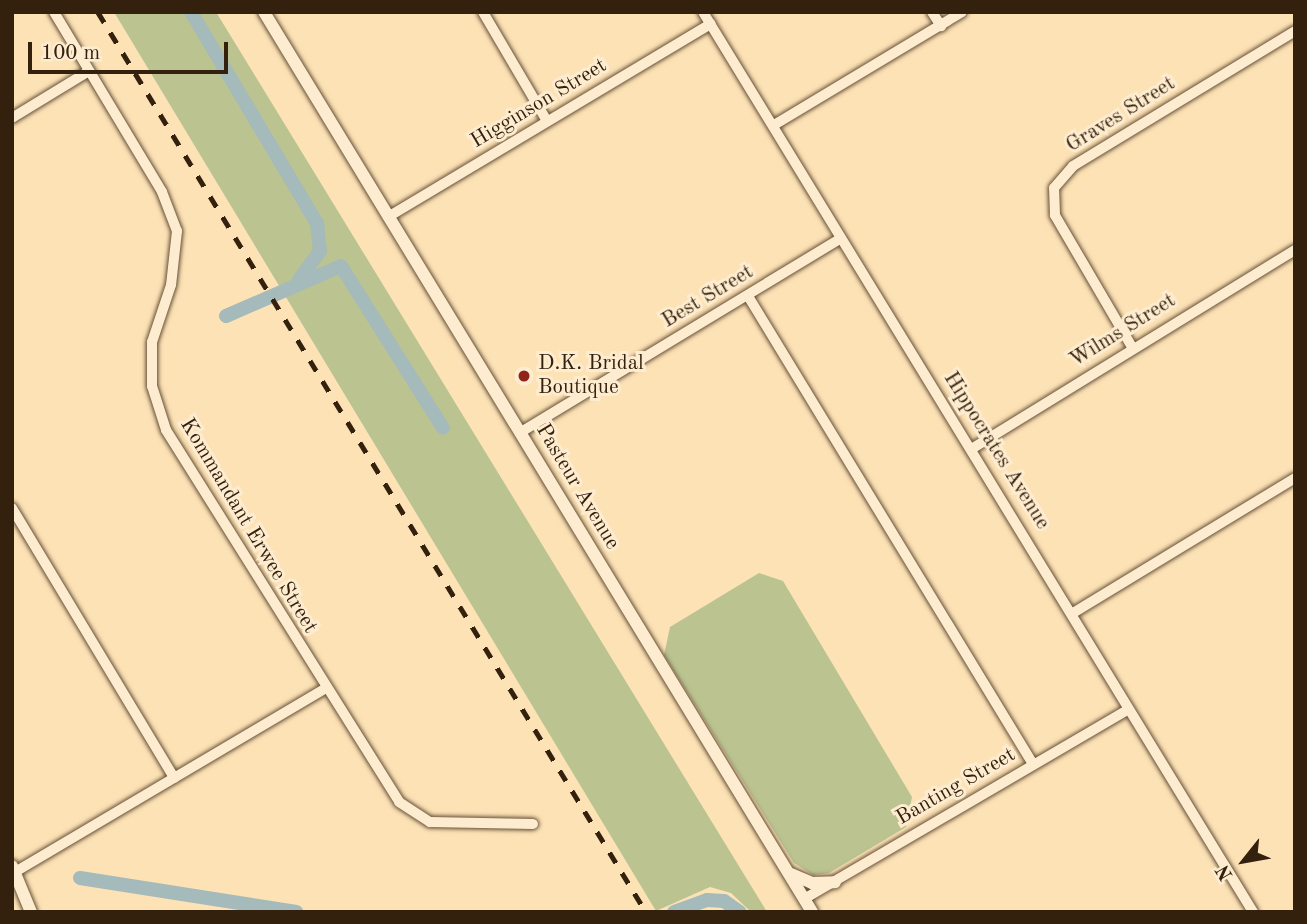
<!DOCTYPE html>
<style>
body{margin:0}
#map{position:relative;width:1307px;height:924px;overflow:hidden;background:#fde2b6;font-family:"Old Standard TT",serif}
div>[style]{position:absolute}
.green>*{inset:0;background:#bbc491}
.canal>*{height:14px;margin:-7px;padding:0 7px;transform-origin:7px;border-radius:7px;background:#a5baba}
.roads{filter:drop-shadow(0 0 2px #665137) drop-shadow(0 0 2px #665137)}
.minor>*{height:10px;margin:-5px;padding:0 5px;transform-origin:5px;border-radius:5px;background:#feecd0}
.tertiary>*{height:12px;margin:-6px;padding:0 6px;transform-origin:6px;border-radius:6px;background:#feecd0}
.rail>*{height:4.5px;margin-top:-2.25px;transform-origin:0;background:repeating-linear-gradient(90deg,#33210d 0 12px,transparent 0 24px)}
.dots>*{width:19px;height:19px;translate:-50% -50%;box-sizing:border-box;border:4px solid #feecd0;border-radius:50%}
span{translate:-50% -50%;white-space:nowrap;text-align:center;line-height:1.15;-webkit-text-stroke:6px #feecd0;paint-order:stroke}
.street-label{font-size:21px;color:#33210d}
.poi-label{font-size:21px;color:#33210d}
.left{translate:0 -50%;text-align:left}
.frame{position:absolute;inset:0;border:14px solid #33210d;pointer-events:none}
.north{position:absolute;left:1209px;top:826px;width:70px;height:70px;-webkit-text-stroke:5px #feecd0;paint-order:stroke;rotate:239deg;font-size:19px;font-weight:700;line-height:28px;text-align:center;color:#33210d}
.north::after{content:'';display:block;margin:auto;width:24px;height:32px;background:#33210d;clip-path:polygon(50% 0,100% 100%,50% 72%,0 100%)}
.scale{position:absolute;left:28px;top:42px;width:200px;height:32px;box-sizing:border-box;border:4px solid #33210d;border-top:0;padding-left:9px;font-size:21px;line-height:24px;white-space:nowrap;color:#33210d;-webkit-text-stroke:5px #feecd0;paint-order:stroke}
</style>
<div id="map">
<div class="green">
<i style="clip-path:polygon(114px 12px,216px 12px,767px 912px,751px 912px,731px 893px,710px 887px,656px 911px)"></i>
<i style="clip-path:polygon(759px 573px,783px 581px,912px 797px,906px 827px,829px 873px,813px 875px,794px 863px,664px 655px,670px 627px)"></i>
</div>
<div class="canal">
<i style="left:191px;top:12px;width:246px;rotate:59.2deg"></i>
<i style="left:317px;top:223px;width:28px;rotate:84deg"></i>
<i style="left:320px;top:251px;width:36px;rotate:126deg"></i>
<i style="left:226px;top:316px;width:125px;rotate:-23.5deg"></i>
<i style="left:341px;top:266px;width:191px;rotate:57.8deg"></i>
<i style="left:80px;top:878px;width:219px;rotate:8.9deg"></i>
<i style="left:674px;top:912px;width:35px;rotate:-20deg"></i>
<i style="left:707px;top:900px;width:17px;rotate:3deg"></i>
<i style="left:724px;top:901px;width:19px;rotate:35deg"></i>
</div>
<div class="roads">
<div class="minor">
<i style="left:54px;top:12px;width:210px;rotate:59deg"></i>
<i style="left:162px;top:192px;width:42px;rotate:69deg"></i>
<i style="left:177px;top:231px;width:54px;rotate:96.3deg"></i>
<i style="left:171px;top:285px;width:60px;rotate:108.4deg"></i>
<i style="left:152px;top:342px;width:44px;rotate:90deg"></i>
<i style="left:152px;top:386px;width:46px;rotate:72.3deg"></i>
<i style="left:166px;top:430px;width:439px;rotate:57.9deg"></i>
<i style="left:399px;top:802px;width:37px;rotate:33deg"></i>
<i style="left:430px;top:822px;width:103px;rotate:1.1deg"></i>
<i style="left:483px;top:12px;width:126px;rotate:59.6deg"></i>
<i style="left:703px;top:12px;width:1055px;rotate:58.57deg"></i>
<i style="left:932px;top:12px;width:17px;rotate:57deg"></i>
<i style="left:12px;top:118px;width:90px;rotate:-31.4deg"></i>
<i style="left:774px;top:125px;width:219px;rotate:-31deg"></i>
<i style="left:388px;top:217px;width:376px;rotate:-30.9deg"></i>
<i style="left:748px;top:296px;width:548px;rotate:58.66deg"></i>
<i style="left:1132px;top:347px;width:153px;rotate:-120.3deg"></i>
<i style="left:1055px;top:215px;width:27px;rotate:-92deg"></i>
<i style="left:1054px;top:188px;width:29px;rotate:-49deg"></i>
<i style="left:1073px;top:166px;width:260px;rotate:-31.3deg"></i>
<i style="left:521px;top:432px;width:374px;rotate:-31.2deg"></i>
<i style="left:973px;top:448px;width:378px;rotate:-31.6deg"></i>
<i style="left:12px;top:508px;width:315px;rotate:59deg"></i>
<i style="left:1073px;top:613px;width:260px;rotate:-31.3deg"></i>
<i style="left:15px;top:872px;width:358px;rotate:-30.6deg"></i>
<i style="left:804px;top:899px;width:376px;rotate:-30.3deg"></i>
</div>
<div class="tertiary">
<i style="left:264px;top:12px;width:1054px;rotate:58.66deg"></i>
<i style="left:12px;top:866px;width:50px;rotate:67.6deg"></i>
<i style="left:791px;top:874px;width:23px;rotate:23deg"></i>
<i style="left:812px;top:883px;width:23px;rotate:-2deg"></i>
</div>
</div>
<div class="rail">
<i style="left:98px;top:12px;width:1054px;rotate:58.66deg"></i>
</div>
<div class="dots">
<i style="left:524px;top:376px;background:#8f2418"></i>
</div>
<div class="street-label">
<span style="left:539px;top:104px;rotate:-31deg">Higginson Street</span>
<span style="left:1121px;top:115px;rotate:-32deg">Graves Street</span>
<span style="left:708px;top:297px;rotate:-31deg">Best Street</span>
<span style="left:1123px;top:331px;rotate:-32deg">Wilms Street</span>
<span style="left:996px;top:451px;rotate:58deg">Hippocrates Avenue</span>
<span style="left:577px;top:487px;rotate:59deg">Pasteur Avenue</span>
<span style="left:248px;top:526px;rotate:59deg">Kommandant Erwee Street</span>
<span style="left:956px;top:787px;rotate:-30deg">Banting Street</span>
</div>
<div class="poi-label">
<span class="left" style="left:538px;top:376px">D.K. Bridal<br>Boutique</span>
</div>
<div class="frame"></div>
<div class="north">N</div>
<div class="scale">100 m</div>
</div>
